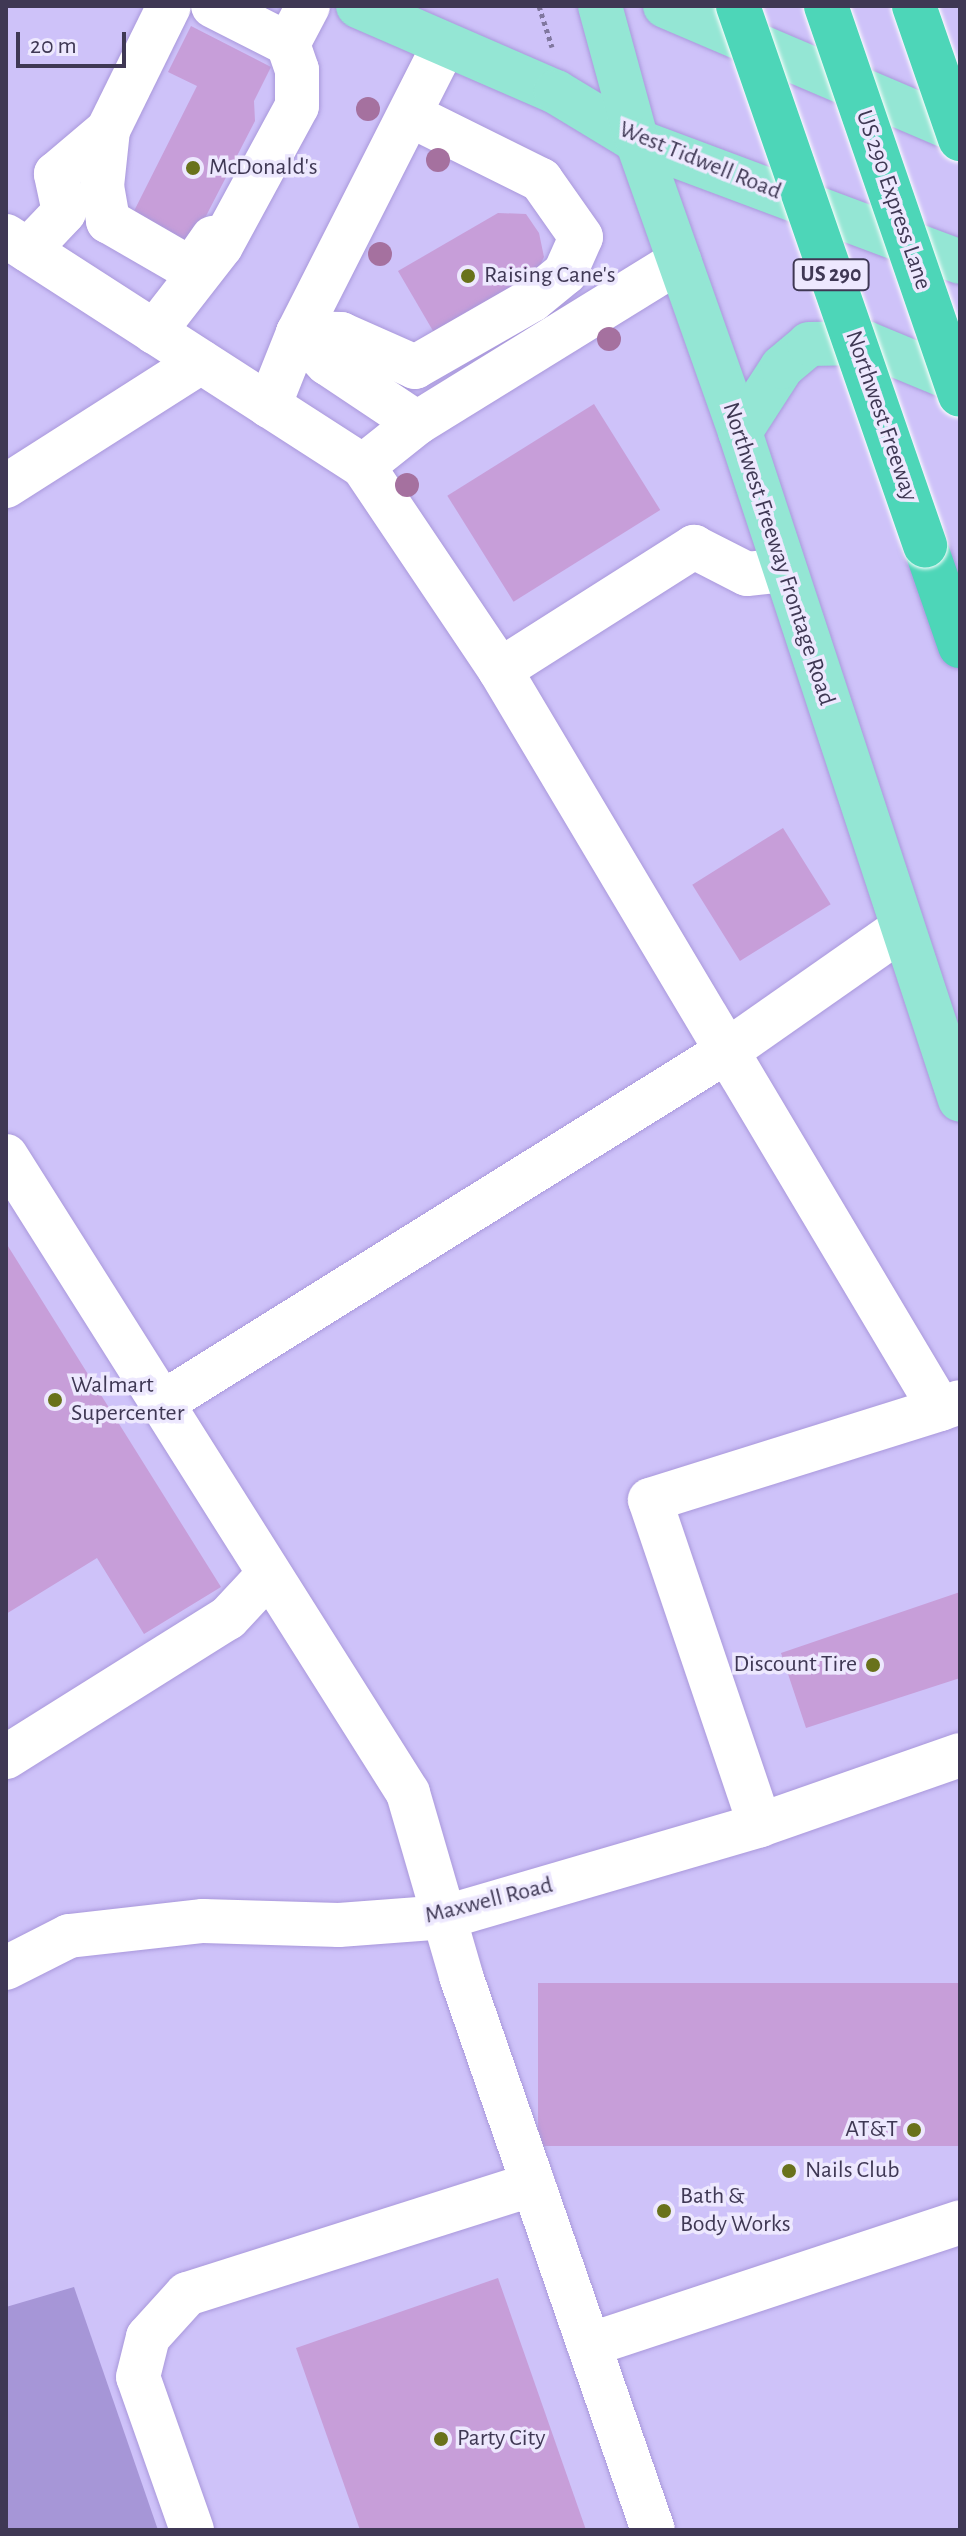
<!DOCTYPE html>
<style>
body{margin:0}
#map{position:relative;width:966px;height:2536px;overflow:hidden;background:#cec2f9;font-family:"Alegreya Sans",sans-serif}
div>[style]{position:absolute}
.water>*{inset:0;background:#a696d7}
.building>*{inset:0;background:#c79ed9;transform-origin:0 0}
.path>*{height:5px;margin-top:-2.5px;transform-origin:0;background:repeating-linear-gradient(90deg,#80779f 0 4px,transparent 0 8px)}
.roads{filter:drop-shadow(0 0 2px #a998db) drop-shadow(0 0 2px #a998db)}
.minor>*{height:44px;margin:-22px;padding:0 22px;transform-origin:22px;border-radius:22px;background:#fff}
.major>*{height:44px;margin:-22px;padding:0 22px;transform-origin:22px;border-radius:22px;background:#94e6d4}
.highway>*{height:44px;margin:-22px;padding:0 22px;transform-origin:22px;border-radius:22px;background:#4dd6b8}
.bridges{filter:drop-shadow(0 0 2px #fff) drop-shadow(0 0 2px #fff)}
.highway-bridge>*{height:44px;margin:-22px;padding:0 22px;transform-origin:22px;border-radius:22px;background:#4dd6b8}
.trees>*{width:24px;height:24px;margin:-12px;border-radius:50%;background:#a5719f}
.dots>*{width:22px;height:22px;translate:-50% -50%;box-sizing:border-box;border:4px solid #ede8fe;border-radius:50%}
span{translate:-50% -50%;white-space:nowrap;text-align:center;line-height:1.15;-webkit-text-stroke:7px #ede8fe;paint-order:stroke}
.shield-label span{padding:2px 6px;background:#ede8fe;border:2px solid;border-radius:6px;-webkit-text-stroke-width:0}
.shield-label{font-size:22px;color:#3f3854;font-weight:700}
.street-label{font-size:24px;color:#3f3854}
.poi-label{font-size:24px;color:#3f3854}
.left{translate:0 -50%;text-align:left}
.right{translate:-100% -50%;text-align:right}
.frame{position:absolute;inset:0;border:8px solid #3f3854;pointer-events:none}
.scale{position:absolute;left:16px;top:32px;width:110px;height:36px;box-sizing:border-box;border:4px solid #3f3854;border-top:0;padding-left:10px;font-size:24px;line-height:28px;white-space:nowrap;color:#3f3854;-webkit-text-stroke:6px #ede8fe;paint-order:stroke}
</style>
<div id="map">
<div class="water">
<i style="clip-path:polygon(74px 2287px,158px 2530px,6px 2530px,6px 2307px)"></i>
</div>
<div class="building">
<i style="clip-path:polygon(191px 26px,271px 67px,254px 101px,255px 121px,191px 245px,132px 215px,197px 86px,168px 72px)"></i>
<i style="clip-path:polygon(498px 213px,526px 214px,539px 233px,544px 257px,533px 281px,436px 336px,398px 271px)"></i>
<i style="left:594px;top:404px;width:125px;height:173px;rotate:58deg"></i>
<i style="left:783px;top:828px;width:90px;height:107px;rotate:58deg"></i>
<i style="clip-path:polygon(6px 1243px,221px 1587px,144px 1634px,97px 1558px,6px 1614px)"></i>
<i style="clip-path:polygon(960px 1592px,960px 1678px,806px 1728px,781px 1653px)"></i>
<i style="left:960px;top:1983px;width:163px;height:422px;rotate:90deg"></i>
<i style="clip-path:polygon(498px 2278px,586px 2530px,360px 2530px,296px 2348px)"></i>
</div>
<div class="path">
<i style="left:539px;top:6px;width:43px;rotate:72.4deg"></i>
</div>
<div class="roads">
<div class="minor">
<i style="left:288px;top:44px;width:43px;rotate:-62.2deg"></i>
<i style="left:108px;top:130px;width:56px;rotate:96.1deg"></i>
<i style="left:102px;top:186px;width:36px;rotate:80deg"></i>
<i style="left:108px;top:221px;width:96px;rotate:30deg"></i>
<i style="left:191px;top:269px;width:38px;rotate:-55deg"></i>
<i style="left:6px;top:236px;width:425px;rotate:32.8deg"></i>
<i style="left:363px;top:466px;width:246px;rotate:56.1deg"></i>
<i style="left:500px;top:670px;width:230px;rotate:-32.4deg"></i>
<i style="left:694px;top:547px;width:59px;rotate:27deg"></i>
<i style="left:747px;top:574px;width:37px;rotate:-6deg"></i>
<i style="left:28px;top:250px;width:52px;rotate:-46.5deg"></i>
<i style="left:64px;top:212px;width:39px;rotate:-102deg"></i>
<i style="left:56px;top:174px;width:68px;rotate:-40.2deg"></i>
<i style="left:108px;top:130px;width:138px;rotate:-63.8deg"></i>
<i style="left:154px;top:332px;width:109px;rotate:-52.1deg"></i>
<i style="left:221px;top:246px;width:159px;rotate:-61.5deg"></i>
<i style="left:297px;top:106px;width:36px;rotate:-90deg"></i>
<i style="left:297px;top:70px;width:28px;rotate:-109deg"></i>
<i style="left:288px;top:44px;width:84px;rotate:-153.1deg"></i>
<i style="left:298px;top:333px;width:43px;rotate:1.3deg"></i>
<i style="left:341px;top:334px;width:81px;rotate:24deg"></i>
<i style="left:415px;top:367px;width:135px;rotate:-29.8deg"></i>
<i style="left:532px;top:300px;width:43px;rotate:-39.3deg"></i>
<i style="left:565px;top:273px;width:39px;rotate:-66deg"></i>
<i style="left:581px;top:237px;width:70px;rotate:-125.1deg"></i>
<i style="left:541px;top:180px;width:144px;rotate:-153.6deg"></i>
<i style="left:298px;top:333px;width:42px;rotate:46deg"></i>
<i style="left:327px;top:363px;width:108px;rotate:33.7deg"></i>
<i style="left:269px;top:406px;width:79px;rotate:-68.3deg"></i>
<i style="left:298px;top:333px;width:323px;rotate:-63.1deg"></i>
<i style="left:363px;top:466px;width:69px;rotate:-38.5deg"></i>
<i style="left:417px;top:423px;width:308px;rotate:-31.7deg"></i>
<i style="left:6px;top:486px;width:231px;rotate:-32.5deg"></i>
<i style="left:500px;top:670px;width:860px;rotate:59.23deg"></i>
<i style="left:940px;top:1409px;width:21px;rotate:-19deg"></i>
<i style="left:6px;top:1156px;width:753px;rotate:57.74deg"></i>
<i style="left:408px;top:1793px;width:191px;rotate:73.8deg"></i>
<i style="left:461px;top:1976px;width:586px;rotate:70.89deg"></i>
<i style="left:162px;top:1403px;width:666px;rotate:-31.92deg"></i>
<i style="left:727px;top:1051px;width:211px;rotate:-35deg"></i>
<i style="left:6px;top:1757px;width:262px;rotate:-32.1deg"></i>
<i style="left:228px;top:1618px;width:60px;rotate:-47deg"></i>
<i style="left:760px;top:1825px;width:343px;rotate:-108.7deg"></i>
<i style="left:650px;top:1500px;width:304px;rotate:-17.4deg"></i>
<i style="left:6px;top:1968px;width:71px;rotate:-26.9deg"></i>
<i style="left:69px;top:1936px;width:135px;rotate:-6.4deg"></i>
<i style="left:203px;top:1921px;width:136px;rotate:1.7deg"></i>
<i style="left:339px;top:1925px;width:107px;rotate:-4.3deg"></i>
<i style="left:446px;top:1917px;width:327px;rotate:-16.3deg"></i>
<i style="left:760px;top:1825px;width:212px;rotate:-19.3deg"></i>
<i style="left:589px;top:2345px;width:391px;rotate:-18.3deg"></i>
<i style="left:192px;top:2530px;width:162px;rotate:-109.4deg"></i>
<i style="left:138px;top:2377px;width:41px;rotate:-76deg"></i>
<i style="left:148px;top:2337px;width:58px;rotate:-47.8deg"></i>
<i style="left:187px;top:2294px;width:363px;rotate:-17.6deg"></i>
</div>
<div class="major">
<i style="left:358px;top:6px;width:216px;rotate:23.5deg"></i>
<i style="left:556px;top:92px;width:95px;rotate:31.2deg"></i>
<i style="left:637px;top:141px;width:345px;rotate:20.5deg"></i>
<i style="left:600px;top:6px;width:140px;rotate:74.7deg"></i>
<i style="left:637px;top:141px;width:309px;rotate:70.5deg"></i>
<i style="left:740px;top:432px;width:703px;rotate:71.77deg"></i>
<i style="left:665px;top:6px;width:321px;rotate:23.1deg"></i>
<i style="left:740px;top:432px;width:77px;rotate:-57.1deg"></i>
<i style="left:782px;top:367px;width:35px;rotate:-40deg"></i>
<i style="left:809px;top:344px;width:57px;rotate:-1deg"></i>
<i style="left:866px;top:343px;width:102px;rotate:22.5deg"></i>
</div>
<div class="highway">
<i style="left:925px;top:545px;width:107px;rotate:70.9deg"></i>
</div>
</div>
<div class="bridges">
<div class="highway-bridge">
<i style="left:738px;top:6px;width:571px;rotate:70.87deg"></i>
<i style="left:826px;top:6px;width:411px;rotate:71deg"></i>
<i style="left:914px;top:6px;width:141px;rotate:70.9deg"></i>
</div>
</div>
<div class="trees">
<i style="left:368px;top:109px"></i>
<i style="left:438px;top:160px"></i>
<i style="left:380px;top:254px"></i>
<i style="left:609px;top:339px"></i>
<i style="left:407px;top:485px"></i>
</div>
<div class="dots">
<i style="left:193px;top:168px;background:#69721b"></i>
<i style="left:468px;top:276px;background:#69721b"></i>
<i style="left:55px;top:1400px;background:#69721b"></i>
<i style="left:873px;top:1665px;background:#69721b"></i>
<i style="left:914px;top:2130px;background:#69721b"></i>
<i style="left:789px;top:2171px;background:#69721b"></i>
<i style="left:664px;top:2211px;background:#69721b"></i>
<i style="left:441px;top:2439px;background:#69721b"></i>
</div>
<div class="shield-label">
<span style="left:831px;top:275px">US 290</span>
</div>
<div class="street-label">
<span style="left:700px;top:161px;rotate:22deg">West Tidwell Road</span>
<span style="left:893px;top:200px;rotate:71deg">US 290 Express Lane</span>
<span style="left:881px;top:416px;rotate:71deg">Northwest Freeway</span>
<span style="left:778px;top:554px;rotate:72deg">Northwest Freeway Frontage Road</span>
<span style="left:489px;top:1901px;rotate:-14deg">Maxwell Road</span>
</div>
<div class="poi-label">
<span class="left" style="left:209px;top:168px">McDonald's</span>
<span class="left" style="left:484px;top:276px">Raising Cane's</span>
<span class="left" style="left:71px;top:1400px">Walmart<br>Supercenter</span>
<span class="right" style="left:857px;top:1665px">Discount Tire</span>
<span class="right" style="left:898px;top:2130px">AT&amp;T</span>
<span class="left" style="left:805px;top:2171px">Nails Club</span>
<span class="left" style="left:680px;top:2211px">Bath &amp;<br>Body Works</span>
<span class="left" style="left:457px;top:2439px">Party City</span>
</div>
<div class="frame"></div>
<div class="scale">20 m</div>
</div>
